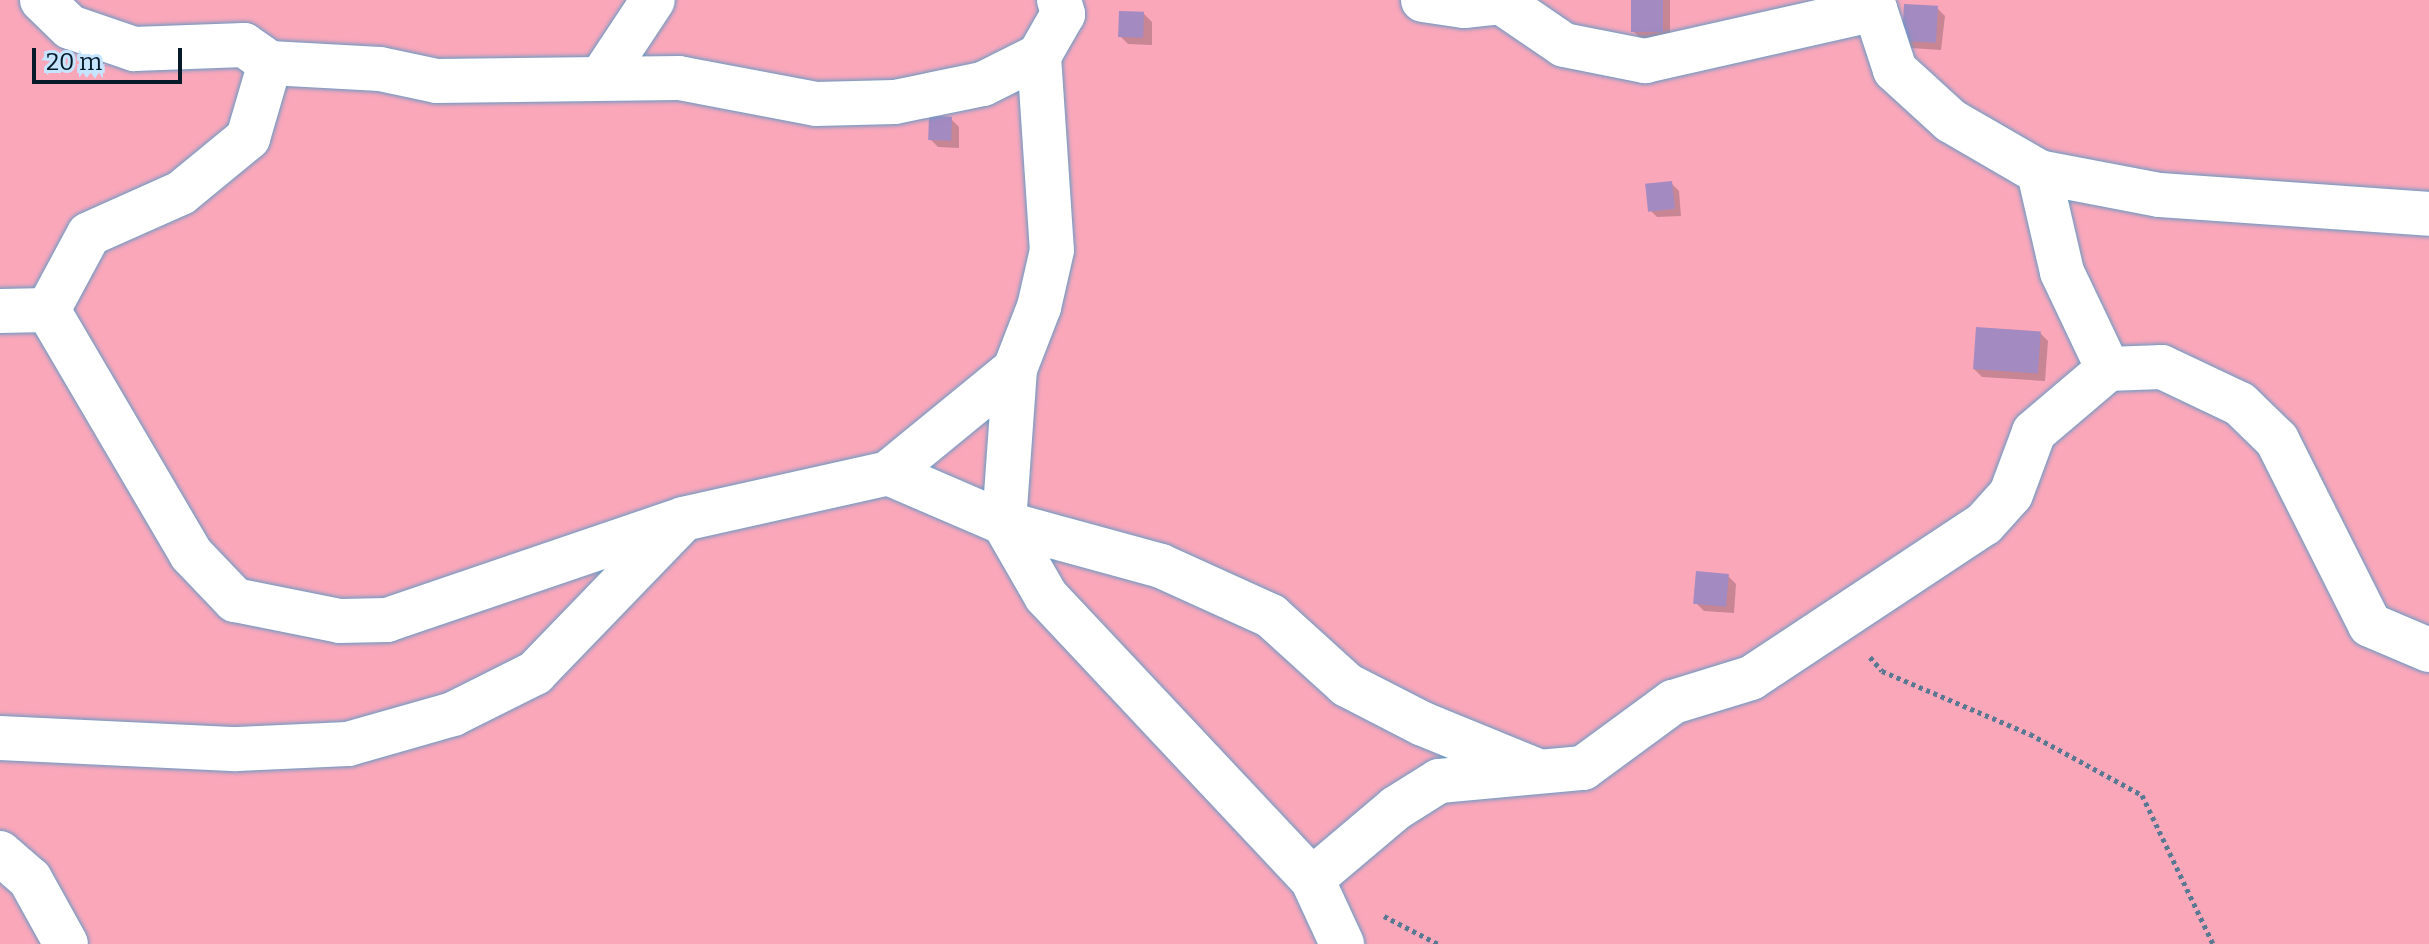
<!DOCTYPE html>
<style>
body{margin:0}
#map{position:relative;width:2429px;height:944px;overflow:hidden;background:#aed8fc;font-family:Bitter,serif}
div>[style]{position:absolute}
.green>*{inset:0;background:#fba7ba;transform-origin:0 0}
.shadow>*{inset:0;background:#0003}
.building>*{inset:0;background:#a38ac1;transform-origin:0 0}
.path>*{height:5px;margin-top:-2.5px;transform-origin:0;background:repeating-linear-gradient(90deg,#597892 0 4px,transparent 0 8px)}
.roads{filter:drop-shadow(0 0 2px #6799c4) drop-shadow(0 0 2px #6799c4)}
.street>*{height:44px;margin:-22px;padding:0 22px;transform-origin:22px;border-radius:22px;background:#fff}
span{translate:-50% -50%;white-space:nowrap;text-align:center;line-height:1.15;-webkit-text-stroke:7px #c5e4ff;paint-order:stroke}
.scale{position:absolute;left:32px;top:48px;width:150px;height:36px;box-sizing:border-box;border:4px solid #061a2a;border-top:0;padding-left:10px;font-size:24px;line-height:28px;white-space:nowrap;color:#061a2a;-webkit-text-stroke:6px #c5e4ff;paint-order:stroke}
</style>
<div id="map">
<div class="green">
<i style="left:0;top:0;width:2429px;height:944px"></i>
</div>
<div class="shadow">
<i style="clip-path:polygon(1633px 0,1670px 0,1670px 40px,1641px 39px,1633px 31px)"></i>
<i style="clip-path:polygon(1937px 8px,1945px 16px,1941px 50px,1910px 48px,1902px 40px)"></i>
<i style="clip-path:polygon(1144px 14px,1152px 22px,1152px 45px,1128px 44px,1120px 36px)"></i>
<i style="clip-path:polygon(951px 119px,959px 127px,959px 148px,938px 147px,930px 139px)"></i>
<i style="clip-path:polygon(1671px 183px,1679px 191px,1681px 216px,1657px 217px,1649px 209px)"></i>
<i style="clip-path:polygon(2040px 333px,2048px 341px,2045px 381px,1982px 377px,1974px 369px)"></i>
<i style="clip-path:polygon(1728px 576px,1736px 584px,1734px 613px,1704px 611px,1696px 603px)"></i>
</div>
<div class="building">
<i style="left:1631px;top:0;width:32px;height:32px"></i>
<i style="left:1904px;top:4px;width:34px;height:37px;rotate:3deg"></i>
<i style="left:1119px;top:11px;width:25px;height:26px;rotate:2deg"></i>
<i style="left:929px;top:116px;width:23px;height:24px;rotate:2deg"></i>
<i style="left:1672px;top:181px;width:28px;height:27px;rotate:84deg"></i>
<i style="left:1976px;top:327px;width:65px;height:42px;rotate:4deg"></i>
<i style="left:1696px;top:571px;width:33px;height:33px;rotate:5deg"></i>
</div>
<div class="path">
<i style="left:1870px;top:657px;width:18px;rotate:49deg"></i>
<i style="left:1882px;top:671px;width:161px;rotate:23.1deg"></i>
<i style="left:2030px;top:734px;width:128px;rotate:28.6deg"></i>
<i style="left:2142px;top:795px;width:165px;rotate:64.5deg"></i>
<i style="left:1384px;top:916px;width:61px;rotate:27.4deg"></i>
</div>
<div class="roads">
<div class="street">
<i style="left:42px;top:0;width:39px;rotate:44deg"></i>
<i style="left:70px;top:27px;width:68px;rotate:19deg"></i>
<i style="left:134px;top:49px;width:110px;rotate:-2.1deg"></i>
<i style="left:244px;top:45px;width:32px;rotate:35deg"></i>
<i style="left:270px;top:63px;width:110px;rotate:3.1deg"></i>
<i style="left:380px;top:69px;width:58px;rotate:11.9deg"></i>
<i style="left:437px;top:81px;width:242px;rotate:-0.7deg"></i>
<i style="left:679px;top:78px;width:139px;rotate:10.7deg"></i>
<i style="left:816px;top:104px;width:79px;rotate:-1.5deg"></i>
<i style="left:895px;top:102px;width:90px;rotate:-11.6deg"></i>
<i style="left:983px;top:84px;width:63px;rotate:-26.6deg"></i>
<i style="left:1059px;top:0;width:15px;rotate:74deg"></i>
<i style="left:1063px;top:14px;width:48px;rotate:119.7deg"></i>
<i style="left:1039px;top:56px;width:194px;rotate:86.2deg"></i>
<i style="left:1052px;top:250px;width:58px;rotate:102.8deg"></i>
<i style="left:1039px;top:307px;width:66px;rotate:111.2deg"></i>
<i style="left:1015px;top:369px;width:154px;rotate:94.1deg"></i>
<i style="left:1004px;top:523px;width:84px;rotate:60.1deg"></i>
<i style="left:1046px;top:596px;width:388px;rotate:46.8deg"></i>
<i style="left:1312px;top:879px;width:72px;rotate:65.2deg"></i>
<i style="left:1423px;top:0;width:41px;rotate:8.3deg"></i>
<i style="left:1464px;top:6px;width:37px;rotate:-6deg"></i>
<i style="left:1501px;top:2px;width:76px;rotate:34.3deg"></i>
<i style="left:1564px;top:45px;width:83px;rotate:11.2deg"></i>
<i style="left:1645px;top:61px;width:236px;rotate:-12.7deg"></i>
<i style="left:1875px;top:9px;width:64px;rotate:71.8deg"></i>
<i style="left:1895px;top:70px;width:76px;rotate:42.3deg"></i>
<i style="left:1951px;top:121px;width:102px;rotate:30.1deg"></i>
<i style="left:2039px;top:172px;width:123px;rotate:10.8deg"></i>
<i style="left:2160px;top:195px;width:270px;rotate:4deg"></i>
<i style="left:602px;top:77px;width:92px;rotate:-56.5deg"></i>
<i style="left:48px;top:310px;width:86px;rotate:-61.7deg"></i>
<i style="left:89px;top:234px;width:101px;rotate:-24deg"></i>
<i style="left:181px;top:193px;width:87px;rotate:-39.4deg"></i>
<i style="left:248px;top:138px;width:78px;rotate:-73.7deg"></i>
<i style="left:0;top:311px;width:48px;rotate:-1.2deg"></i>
<i style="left:48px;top:310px;width:283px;rotate:59.6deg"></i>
<i style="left:191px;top:554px;width:64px;rotate:46.3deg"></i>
<i style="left:235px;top:600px;width:107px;rotate:11.3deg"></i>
<i style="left:340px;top:621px;width:47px;rotate:-1.2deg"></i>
<i style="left:387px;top:620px;width:313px;rotate:-18.8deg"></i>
<i style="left:683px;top:519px;width:210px;rotate:-12.6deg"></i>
<i style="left:888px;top:473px;width:126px;rotate:23.3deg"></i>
<i style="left:1004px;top:523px;width:163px;rotate:15.3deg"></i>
<i style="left:1161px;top:566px;width:121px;rotate:24.4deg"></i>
<i style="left:1271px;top:616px;width:103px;rotate:42.2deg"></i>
<i style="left:1347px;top:685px;width:85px;rotate:27.2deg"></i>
<i style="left:1423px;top:724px;width:119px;rotate:22.2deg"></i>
<i style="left:2108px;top:369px;width:54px;rotate:-2.1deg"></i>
<i style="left:2162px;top:367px;width:86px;rotate:25.4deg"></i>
<i style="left:2240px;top:404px;width:52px;rotate:44.2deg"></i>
<i style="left:2277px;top:440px;width:207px;rotate:63.3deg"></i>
<i style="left:2370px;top:625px;width:64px;rotate:23deg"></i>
<i style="left:888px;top:473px;width:164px;rotate:-39.3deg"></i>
<i style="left:0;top:738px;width:237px;rotate:2.7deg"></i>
<i style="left:237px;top:749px;width:111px;rotate:-2.6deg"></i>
<i style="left:348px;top:744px;width:109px;rotate:-15.9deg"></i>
<i style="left:453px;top:714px;width:92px;rotate:-26.6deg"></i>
<i style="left:535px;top:673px;width:207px;rotate:-46deg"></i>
<i style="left:0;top:853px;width:40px;rotate:41deg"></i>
<i style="left:30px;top:879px;width:74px;rotate:61deg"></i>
<i style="left:1312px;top:879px;width:110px;rotate:-40.2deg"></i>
<i style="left:1396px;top:808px;width:51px;rotate:-32.1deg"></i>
<i style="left:1439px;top:781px;width:145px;rotate:-5.2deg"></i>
<i style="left:1583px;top:768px;width:112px;rotate:-36.3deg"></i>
<i style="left:1673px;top:702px;width:82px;rotate:-17.1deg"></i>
<i style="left:1751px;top:678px;width:279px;rotate:-33.5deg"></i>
<i style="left:1984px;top:524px;width:40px;rotate:-48deg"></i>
<i style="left:2011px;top:494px;width:66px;rotate:-69.6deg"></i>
<i style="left:2034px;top:432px;width:97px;rotate:-40.4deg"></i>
<i style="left:2108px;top:369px;width:107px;rotate:-115.4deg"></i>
<i style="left:2062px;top:272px;width:103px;rotate:-103deg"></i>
</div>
</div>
<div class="scale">20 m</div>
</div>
